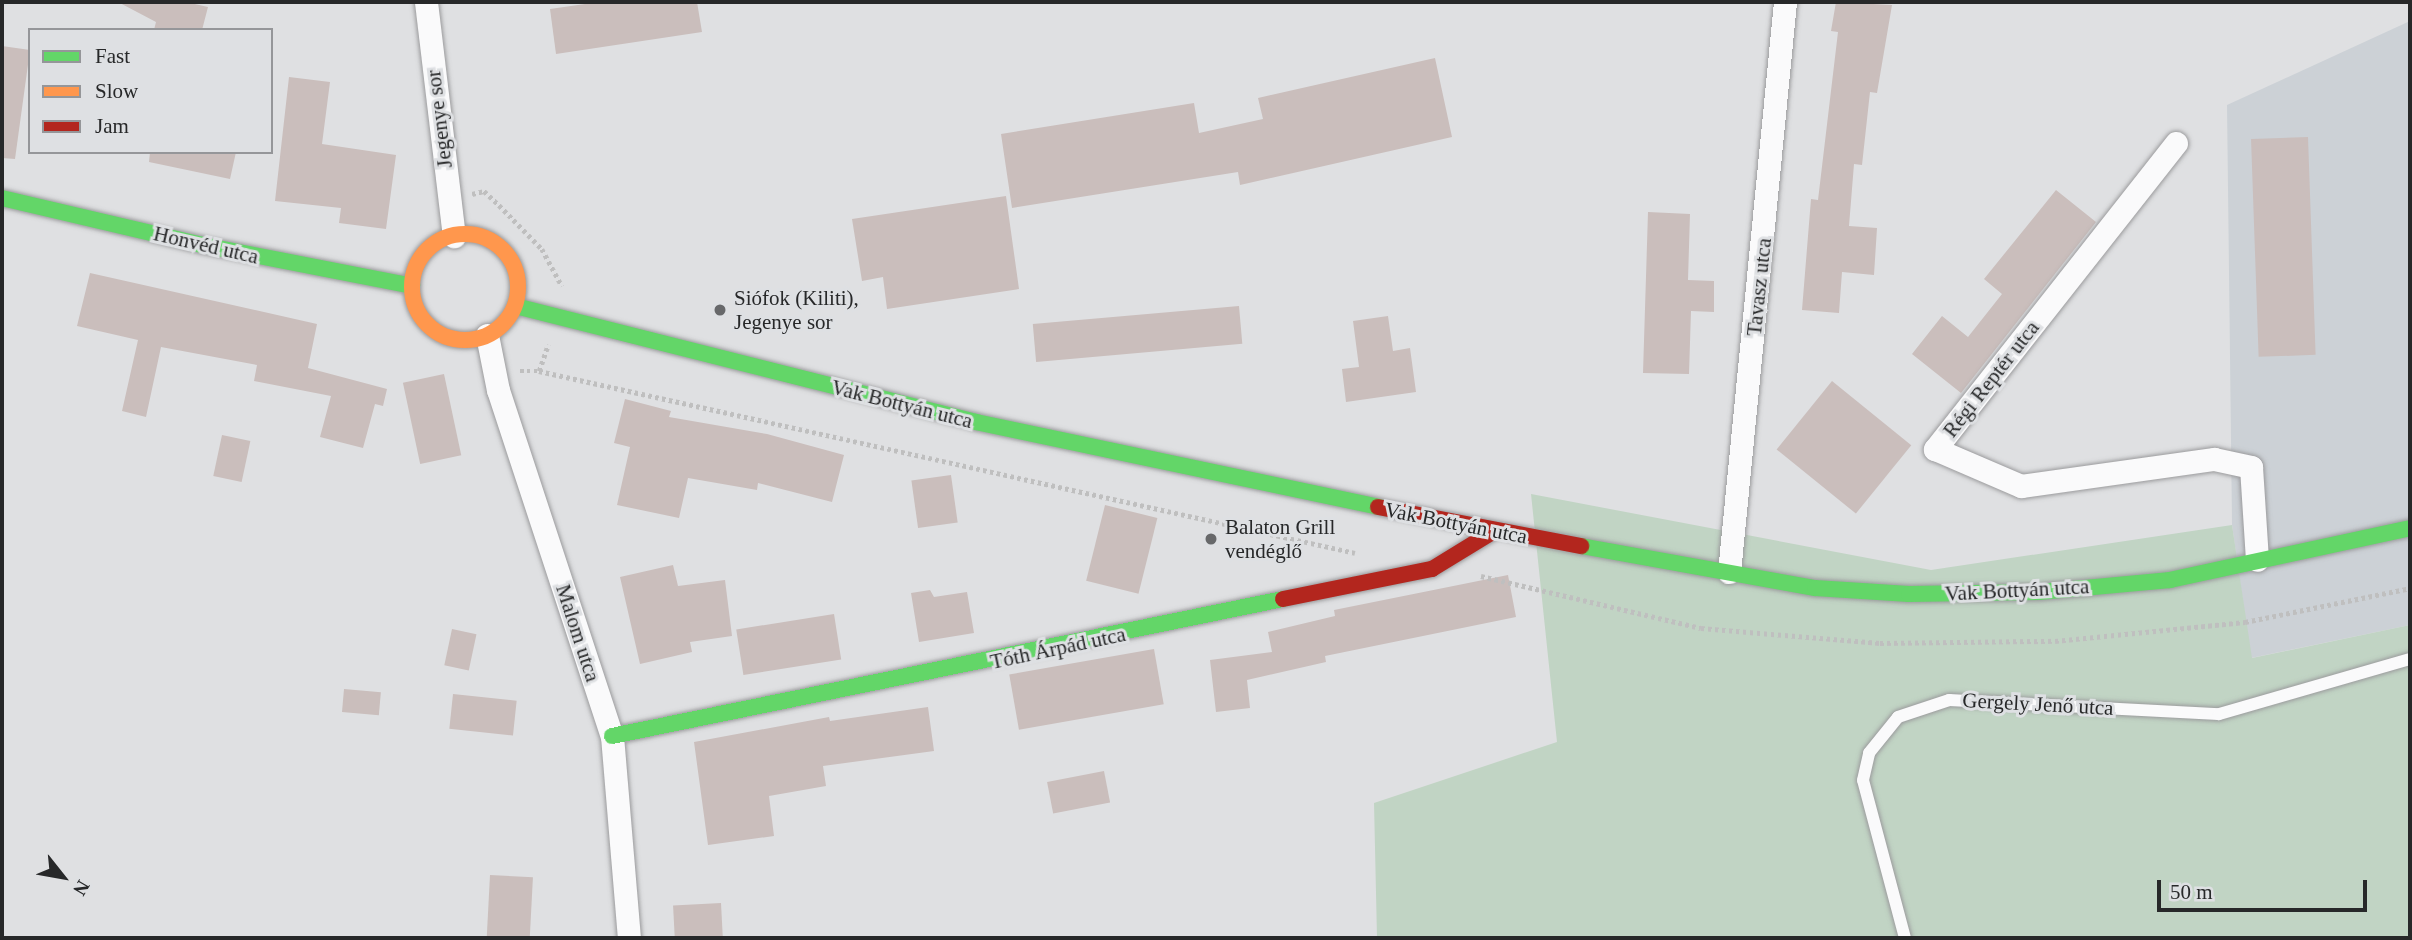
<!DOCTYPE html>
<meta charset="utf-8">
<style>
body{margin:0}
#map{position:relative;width:2412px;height:940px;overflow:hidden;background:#dfe0e2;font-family:"Times New Roman",serif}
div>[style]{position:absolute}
.built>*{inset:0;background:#ccd1d6}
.green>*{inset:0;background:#c1d4c4}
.building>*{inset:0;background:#cabebc;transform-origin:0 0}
.path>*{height:4.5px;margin-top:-2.25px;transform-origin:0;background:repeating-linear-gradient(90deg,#bfbfbf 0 3.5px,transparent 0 7px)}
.roads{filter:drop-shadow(0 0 2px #9b9b9d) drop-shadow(0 0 2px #9b9b9d)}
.lane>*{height:12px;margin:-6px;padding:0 6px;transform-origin:6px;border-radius:6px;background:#fafafb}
.street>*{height:23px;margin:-11.5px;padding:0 11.5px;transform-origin:11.5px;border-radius:11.5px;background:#fafafb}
.fast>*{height:16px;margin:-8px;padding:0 8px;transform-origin:8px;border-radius:8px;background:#63d668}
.slow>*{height:16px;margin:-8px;padding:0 8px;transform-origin:8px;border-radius:8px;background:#ff974d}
.slow>.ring{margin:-8px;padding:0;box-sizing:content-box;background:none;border:16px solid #ff974d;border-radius:50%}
.jam>*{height:16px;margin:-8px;padding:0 8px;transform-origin:8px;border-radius:8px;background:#b3261e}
.dots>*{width:19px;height:19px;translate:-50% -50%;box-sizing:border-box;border:4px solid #dee0e3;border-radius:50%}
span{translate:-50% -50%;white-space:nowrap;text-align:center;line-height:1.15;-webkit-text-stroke:6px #dee0e3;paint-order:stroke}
.street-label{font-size:21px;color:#272829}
.poi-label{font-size:21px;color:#272829}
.left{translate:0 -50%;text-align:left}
.frame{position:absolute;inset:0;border:4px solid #272829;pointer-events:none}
.legend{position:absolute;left:28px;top:28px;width:245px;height:126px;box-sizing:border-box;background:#dee0e3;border:2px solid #959699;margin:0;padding:9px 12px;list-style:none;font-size:21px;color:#272829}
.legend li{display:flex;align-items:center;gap:14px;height:35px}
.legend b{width:35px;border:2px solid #959699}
.north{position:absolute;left:28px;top:842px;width:70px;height:70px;-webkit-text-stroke:5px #dee0e3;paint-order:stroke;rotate:121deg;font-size:19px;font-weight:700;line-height:28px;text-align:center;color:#272829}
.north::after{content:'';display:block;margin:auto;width:24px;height:32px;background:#272829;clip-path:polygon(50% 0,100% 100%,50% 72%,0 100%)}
.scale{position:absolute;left:2157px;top:880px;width:210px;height:32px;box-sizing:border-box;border:4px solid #272829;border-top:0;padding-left:9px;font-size:21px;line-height:24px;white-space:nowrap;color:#272829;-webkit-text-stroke:5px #dee0e3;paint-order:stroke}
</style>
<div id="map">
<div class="built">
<i style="clip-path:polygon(2410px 21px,2410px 625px,2251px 658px,2232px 525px,2227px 105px)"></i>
</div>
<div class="green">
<i style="clip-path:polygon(1531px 494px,1931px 570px,2232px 525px,2252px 658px,2410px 625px,2410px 938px,1377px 938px,1374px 803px,1557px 742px)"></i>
</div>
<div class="building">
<i style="clip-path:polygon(118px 2px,186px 2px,208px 7px,202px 30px,154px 30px,156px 22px)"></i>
<i style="clip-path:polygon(599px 2px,697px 2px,702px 32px,556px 54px,550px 9px)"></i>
<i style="clip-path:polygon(1836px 2px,1892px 5px,1877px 93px,1870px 92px,1862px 165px,1854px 164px,1849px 226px,1877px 228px,1874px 275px,1842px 272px,1839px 313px,1802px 310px,1811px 199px,1818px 200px,1838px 32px,1831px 31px)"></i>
<i style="clip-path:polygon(2px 46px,30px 50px,15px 159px,2px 158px)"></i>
<i style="clip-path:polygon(1435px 58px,1452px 137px,1240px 185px,1238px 172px,1012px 208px,1001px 134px,1194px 103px,1199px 133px,1263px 119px,1258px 98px)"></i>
<i style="clip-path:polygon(289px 77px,330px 82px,322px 144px,396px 155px,386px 229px,339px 223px,341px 208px,275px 201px)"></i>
<i style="left:2308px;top:137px;width:218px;height:57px;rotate:88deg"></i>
<i style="clip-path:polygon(150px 152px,236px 152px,230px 179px,149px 162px)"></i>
<i style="clip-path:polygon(2056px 190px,2096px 222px,1961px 393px,1912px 354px,1942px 316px,1968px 337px,2002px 294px,1984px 279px)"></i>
<i style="clip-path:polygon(1006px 196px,1019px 289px,887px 309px,883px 277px,862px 281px,852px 219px)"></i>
<i style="clip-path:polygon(1648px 212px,1690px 214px,1688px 280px,1714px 281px,1714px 312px,1691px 311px,1689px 374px,1643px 373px)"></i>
<i style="clip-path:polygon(90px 273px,317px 324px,308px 368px,387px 389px,383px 406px,375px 404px,363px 448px,320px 437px,331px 396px,254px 381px,257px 365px,161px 347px,146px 417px,122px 411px,138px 340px,77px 326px)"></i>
<i style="left:1239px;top:306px;width:38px;height:207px;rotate:85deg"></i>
<i style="clip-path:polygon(1388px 316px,1393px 351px,1410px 348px,1416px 392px,1346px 402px,1342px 369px,1359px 367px,1353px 321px)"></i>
<i style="left:444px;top:374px;width:83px;height:42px;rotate:78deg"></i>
<i style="left:1832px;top:381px;width:102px;height:88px;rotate:39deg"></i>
<i style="clip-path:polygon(625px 399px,671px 411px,669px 417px,767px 434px,844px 455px,832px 502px,758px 483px,757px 490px,688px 478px,679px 518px,617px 505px,630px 447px,614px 443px)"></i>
<i style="left:222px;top:435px;width:29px;height:42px;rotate:12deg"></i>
<i style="left:951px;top:475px;width:48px;height:40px;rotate:82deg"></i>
<i style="left:1105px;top:505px;width:54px;height:78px;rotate:14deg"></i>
<i style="clip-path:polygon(673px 565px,678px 586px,725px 580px,732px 636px,690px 642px,692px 652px,640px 664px,620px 577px)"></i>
<i style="clip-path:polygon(1508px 575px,1516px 617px,1325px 656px,1326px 662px,1247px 680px,1250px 708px,1216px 712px,1210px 660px,1272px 652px,1268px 632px,1335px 616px,1334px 610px)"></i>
<i style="clip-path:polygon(930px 590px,934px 597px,967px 592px,974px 633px,919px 642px,911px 593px)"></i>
<i style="left:834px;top:614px;width:46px;height:99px;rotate:81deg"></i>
<i style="left:452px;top:629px;width:25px;height:37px;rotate:12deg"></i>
<i style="left:1154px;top:649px;width:56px;height:147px;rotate:80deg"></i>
<i style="left:344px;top:689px;width:37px;height:23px;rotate:5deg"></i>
<i style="left:453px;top:694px;width:64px;height:35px;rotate:6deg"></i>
<i style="clip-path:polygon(928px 707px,934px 751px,823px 766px,826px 786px,769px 796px,774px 836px,708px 845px,694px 742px,829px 717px,830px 721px)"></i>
<i style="left:1104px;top:771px;width:32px;height:58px;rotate:79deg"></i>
<i style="left:490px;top:875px;width:43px;height:63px;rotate:3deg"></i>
<i style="left:721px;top:903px;width:35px;height:48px;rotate:87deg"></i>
</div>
<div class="path">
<i style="left:472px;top:194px;width:12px;rotate:-14deg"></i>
<i style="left:484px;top:191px;width:21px;rotate:43deg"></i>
<i style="left:499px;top:205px;width:62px;rotate:45.7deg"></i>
<i style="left:542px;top:249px;width:42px;rotate:61.6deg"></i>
<i style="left:520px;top:371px;width:19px"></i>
<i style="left:539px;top:371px;width:836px;rotate:12.57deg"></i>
<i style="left:539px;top:371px;width:28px;rotate:-71deg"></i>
<i style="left:1481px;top:576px;width:226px;rotate:13.3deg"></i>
<i style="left:1701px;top:628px;width:180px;rotate:4.8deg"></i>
<i style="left:1880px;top:643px;width:175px;rotate:-0.7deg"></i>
<i style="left:2055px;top:641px;width:191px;rotate:-5.7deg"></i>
<i style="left:2245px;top:622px;width:168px;rotate:-11.6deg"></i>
</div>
<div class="roads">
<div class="lane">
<i style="left:1905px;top:938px;width:163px;rotate:-104.9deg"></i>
<i style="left:1863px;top:780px;width:28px;rotate:-77deg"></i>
<i style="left:1869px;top:753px;width:46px;rotate:-51.1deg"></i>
<i style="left:1898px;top:717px;width:54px;rotate:-18.4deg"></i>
<i style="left:1949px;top:700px;width:270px;rotate:3deg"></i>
<i style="left:2219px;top:714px;width:199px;rotate:-16.1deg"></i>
</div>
<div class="street">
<i style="left:426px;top:2px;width:236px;rotate:83.2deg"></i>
<i style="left:2176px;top:143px;width:390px;rotate:128.2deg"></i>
<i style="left:1935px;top:449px;width:94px;rotate:23.3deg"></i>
<i style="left:2021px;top:486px;width:195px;rotate:-8deg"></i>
<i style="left:2214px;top:459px;width:38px;rotate:12deg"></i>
<i style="left:2251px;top:467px;width:93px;rotate:86.3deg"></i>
<i style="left:487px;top:335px;width:56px;rotate:78.7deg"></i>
<i style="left:498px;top:390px;width:364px;rotate:71.8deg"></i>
<i style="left:612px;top:736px;width:203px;rotate:85.2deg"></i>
<i style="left:1729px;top:572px;width:573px;rotate:-84.39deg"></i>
</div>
<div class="fast">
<i style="left:2px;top:198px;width:205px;rotate:13.2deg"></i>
<i style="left:202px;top:245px;width:214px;rotate:11deg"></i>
<i style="left:515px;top:306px;width:475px;rotate:14.1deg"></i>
<i style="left:976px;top:422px;width:411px;rotate:11.9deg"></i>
<i style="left:1581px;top:546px;width:238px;rotate:10.2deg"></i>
<i style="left:1815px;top:588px;width:94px;rotate:3.7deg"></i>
<i style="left:1909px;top:594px;width:130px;rotate:-0.9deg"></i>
<i style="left:2039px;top:592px;width:132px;rotate:-5.2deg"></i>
<i style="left:2170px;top:580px;width:246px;rotate:-12.2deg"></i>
<i style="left:612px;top:736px;width:685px;rotate:-11.54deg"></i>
</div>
<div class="slow">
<i class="ring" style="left:412px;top:234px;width:90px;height:90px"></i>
</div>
<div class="jam">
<i style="left:1378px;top:507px;width:207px;rotate:10.9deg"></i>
<i style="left:1283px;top:599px;width:152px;rotate:-11.4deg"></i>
<i style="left:1432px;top:569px;width:73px;rotate:-31.5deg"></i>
</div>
</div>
<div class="dots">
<i style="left:720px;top:310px;background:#67686a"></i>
<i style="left:1211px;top:539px;background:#67686a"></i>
</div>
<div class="street-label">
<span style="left:439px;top:119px;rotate:-97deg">Jegenye sor</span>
<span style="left:206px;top:245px;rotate:13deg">Honvéd utca</span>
<span style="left:1759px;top:287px;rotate:-84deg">Tavasz utca</span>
<span style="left:1991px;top:379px;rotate:-52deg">Régi Reptér utca</span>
<span style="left:902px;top:404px;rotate:14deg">Vak Bottyán utca</span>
<span style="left:1456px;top:523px;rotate:11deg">Vak Bottyán utca</span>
<span style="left:2017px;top:590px;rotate:-3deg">Vak Bottyán utca</span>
<span style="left:578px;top:633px;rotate:72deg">Malom utca</span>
<span style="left:1058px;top:648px;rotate:-12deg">Tóth Árpád utca</span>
<span style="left:2038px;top:704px;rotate:3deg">Gergely Jenő utca</span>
</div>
<div class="poi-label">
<span class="left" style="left:734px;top:310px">Siófok (Kiliti),<br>Jegenye sor</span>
<span class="left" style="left:1225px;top:539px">Balaton Grill<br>vendéglő</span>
</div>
<div class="frame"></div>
<ul class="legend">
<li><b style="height:9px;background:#63d668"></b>Fast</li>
<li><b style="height:9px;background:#ff974d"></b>Slow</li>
<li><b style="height:9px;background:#b3261e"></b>Jam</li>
</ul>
<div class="north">N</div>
<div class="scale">50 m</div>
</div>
